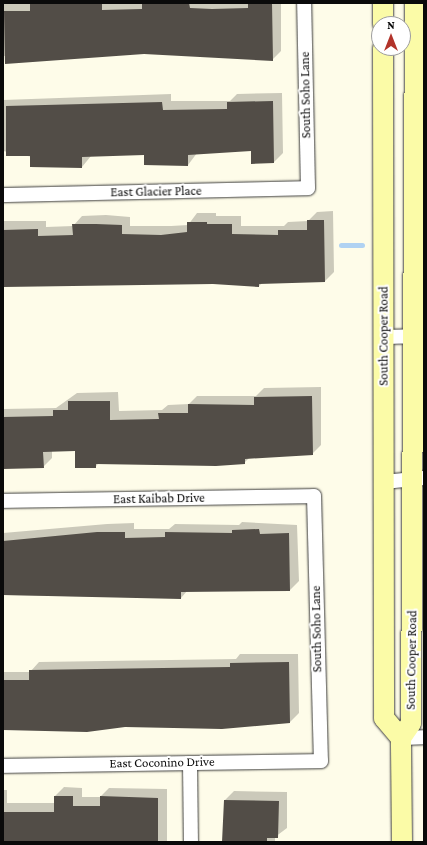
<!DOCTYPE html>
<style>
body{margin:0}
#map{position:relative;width:427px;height:845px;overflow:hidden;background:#fefce9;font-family:"Crimson Pro",serif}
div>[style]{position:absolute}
.shadow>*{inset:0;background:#0003}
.stream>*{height:5px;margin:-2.5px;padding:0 2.5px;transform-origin:2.5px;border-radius:2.5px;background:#b0d2f2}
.building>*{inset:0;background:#524d47}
.roads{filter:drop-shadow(0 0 1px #3d3d3d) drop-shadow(0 0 1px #3d3d3d)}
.street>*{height:14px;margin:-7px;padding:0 7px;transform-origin:7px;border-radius:7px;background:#fff}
.secondary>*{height:20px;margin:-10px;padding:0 10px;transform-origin:10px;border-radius:10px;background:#fbfba7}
span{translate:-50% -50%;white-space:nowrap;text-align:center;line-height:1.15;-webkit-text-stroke:4px #fff;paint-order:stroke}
.street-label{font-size:13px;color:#0a0a0a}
.frame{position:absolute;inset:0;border:4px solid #0a0a0a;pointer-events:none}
.north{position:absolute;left:371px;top:16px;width:40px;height:40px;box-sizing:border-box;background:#fff;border:1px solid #9d9d9d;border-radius:50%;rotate:0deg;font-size:11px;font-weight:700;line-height:16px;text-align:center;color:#0a0a0a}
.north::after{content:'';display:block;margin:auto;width:14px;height:18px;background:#b2332a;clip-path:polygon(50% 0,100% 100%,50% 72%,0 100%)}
</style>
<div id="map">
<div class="shadow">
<i style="clip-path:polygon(3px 3px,281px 3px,281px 51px,272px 60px,144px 53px,6px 63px,6px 56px,3px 56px)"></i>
<i style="clip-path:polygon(282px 93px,283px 153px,274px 162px,252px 163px,252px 150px,197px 153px,188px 165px,145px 153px,91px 156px,82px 167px,3px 151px,3px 100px,171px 94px,171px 101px,230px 101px,237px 94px)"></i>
<i style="clip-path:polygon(333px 211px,334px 272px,325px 281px,262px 283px,259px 286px,213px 283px,3px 286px,3px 221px,46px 221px,46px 227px,73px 226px,82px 216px,106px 215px,130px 217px,130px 226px,171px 226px,188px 225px,197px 213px,216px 213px,216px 216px,241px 216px,241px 226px,284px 226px,288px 222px,308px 221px,317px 212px)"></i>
<i style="clip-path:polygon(321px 387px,321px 445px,312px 454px,250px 457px,244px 463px,99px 463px,95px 467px,76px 450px,52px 450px,52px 458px,43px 467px,3px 467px,3px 409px,56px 408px,77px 393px,118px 392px,119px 411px,162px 410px,168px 405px,189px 404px,197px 396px,256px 396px,264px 388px)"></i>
<i style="clip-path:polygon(242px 522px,297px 525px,299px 581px,290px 590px,187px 591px,181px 598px,3px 595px,3px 533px,107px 524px,134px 523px,134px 529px,169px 529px,175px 524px,239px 525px)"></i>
<i style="clip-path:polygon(240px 654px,298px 654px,299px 713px,290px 722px,3px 730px,3px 672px,30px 672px,39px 662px,236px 659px)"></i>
<i style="clip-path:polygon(64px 787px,82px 788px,82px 797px,100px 797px,109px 788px,167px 789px,167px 842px,3px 842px,3px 790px,7px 790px,7px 803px,55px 803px,55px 796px)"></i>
<i style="clip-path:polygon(234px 791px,287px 792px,287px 828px,275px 837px,275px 842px,223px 842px,225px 800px)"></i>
</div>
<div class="stream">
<i style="left:341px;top:245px;width:21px"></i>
</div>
<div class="building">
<i style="clip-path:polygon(102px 3px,102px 10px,142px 9px,142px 3px,189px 3px,190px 8px,212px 9px,248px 8px,248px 3px,272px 3px,273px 61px,144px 54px,5px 64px,4px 11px,30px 11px,30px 4px)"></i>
<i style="clip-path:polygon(273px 101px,274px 163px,251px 164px,251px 151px,188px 155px,188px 166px,144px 165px,144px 155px,82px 157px,82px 168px,30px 167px,30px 156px,6px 156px,6px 106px,162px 102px,163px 110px,227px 109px,227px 102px)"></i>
<i style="clip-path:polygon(307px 220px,324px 220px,325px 282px,259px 284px,259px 287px,213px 284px,3px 287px,3px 230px,38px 229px,38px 236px,73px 235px,72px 224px,96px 224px,122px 225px,122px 234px,161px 235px,187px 232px,187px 222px,207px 222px,207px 224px,232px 224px,232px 234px,278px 235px,278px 230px,307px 230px)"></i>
<i style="clip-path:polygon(312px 396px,313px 455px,245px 459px,245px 464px,216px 466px,96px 464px,96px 468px,75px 468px,75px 451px,43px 452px,44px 468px,3px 469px,3px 417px,53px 416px,53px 410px,68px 410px,68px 401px,110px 401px,110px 420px,159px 419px,158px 413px,188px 413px,188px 404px,254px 405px,254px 397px)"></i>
<i style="clip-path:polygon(259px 529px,260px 534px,289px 533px,290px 591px,181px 592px,181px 599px,3px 595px,3px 541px,97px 532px,125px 532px,125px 538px,165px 537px,165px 532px,232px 533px,232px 530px)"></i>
<i style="clip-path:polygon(289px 662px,290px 723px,222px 729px,125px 727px,87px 732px,3px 730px,3px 680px,29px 680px,29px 670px,230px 667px,230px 663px)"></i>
<i style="clip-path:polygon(54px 796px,73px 796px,73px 806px,100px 806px,100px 796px,158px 798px,158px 842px,3px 842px,3px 812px,54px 812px)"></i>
<i style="clip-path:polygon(224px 800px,279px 801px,278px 838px,267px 838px,267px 842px,222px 842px)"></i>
</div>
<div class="roads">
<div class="street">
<i style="left:3px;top:195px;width:305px;rotate:-1.3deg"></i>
<i style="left:308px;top:188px;width:185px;rotate:-91.2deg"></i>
<i style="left:384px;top:337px;width:40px;rotate:-1.4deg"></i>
<i style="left:384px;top:482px;width:40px;rotate:-5.7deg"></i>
<i style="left:3px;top:501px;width:311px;rotate:-0.9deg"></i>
<i style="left:314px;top:496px;width:265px;rotate:88.5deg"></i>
<i style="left:321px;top:761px;width:318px;rotate:179.1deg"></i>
<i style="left:401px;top:738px;width:23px;rotate:-2deg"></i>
<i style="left:190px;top:763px;width:79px;rotate:89.3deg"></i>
</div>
<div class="secondary">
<i style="left:383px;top:3px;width:21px;rotate:90deg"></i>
<i style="left:383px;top:48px;width:670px;rotate:89.91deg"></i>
<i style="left:384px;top:718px;width:26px;rotate:50deg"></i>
<i style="left:402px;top:842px;width:104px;rotate:-90.6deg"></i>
<i style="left:401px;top:738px;width:18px;rotate:-56deg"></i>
<i style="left:411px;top:723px;width:720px;rotate:-89.68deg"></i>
</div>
</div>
<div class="street-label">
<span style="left:306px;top:95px;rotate:-91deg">South Soho Lane</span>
<span style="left:156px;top:192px;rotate:-1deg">East Glacier Place</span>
<span style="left:384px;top:336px;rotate:-90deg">South Cooper Road</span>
<span style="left:159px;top:499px;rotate:-1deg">East Kaibab Drive</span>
<span style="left:317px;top:629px;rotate:-91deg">South Soho Lane</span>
<span style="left:412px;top:660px;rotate:-89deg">South Cooper Road</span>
<span style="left:162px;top:763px;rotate:-1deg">East Coconino Drive</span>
</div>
<div class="frame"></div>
<div class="north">N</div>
</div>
